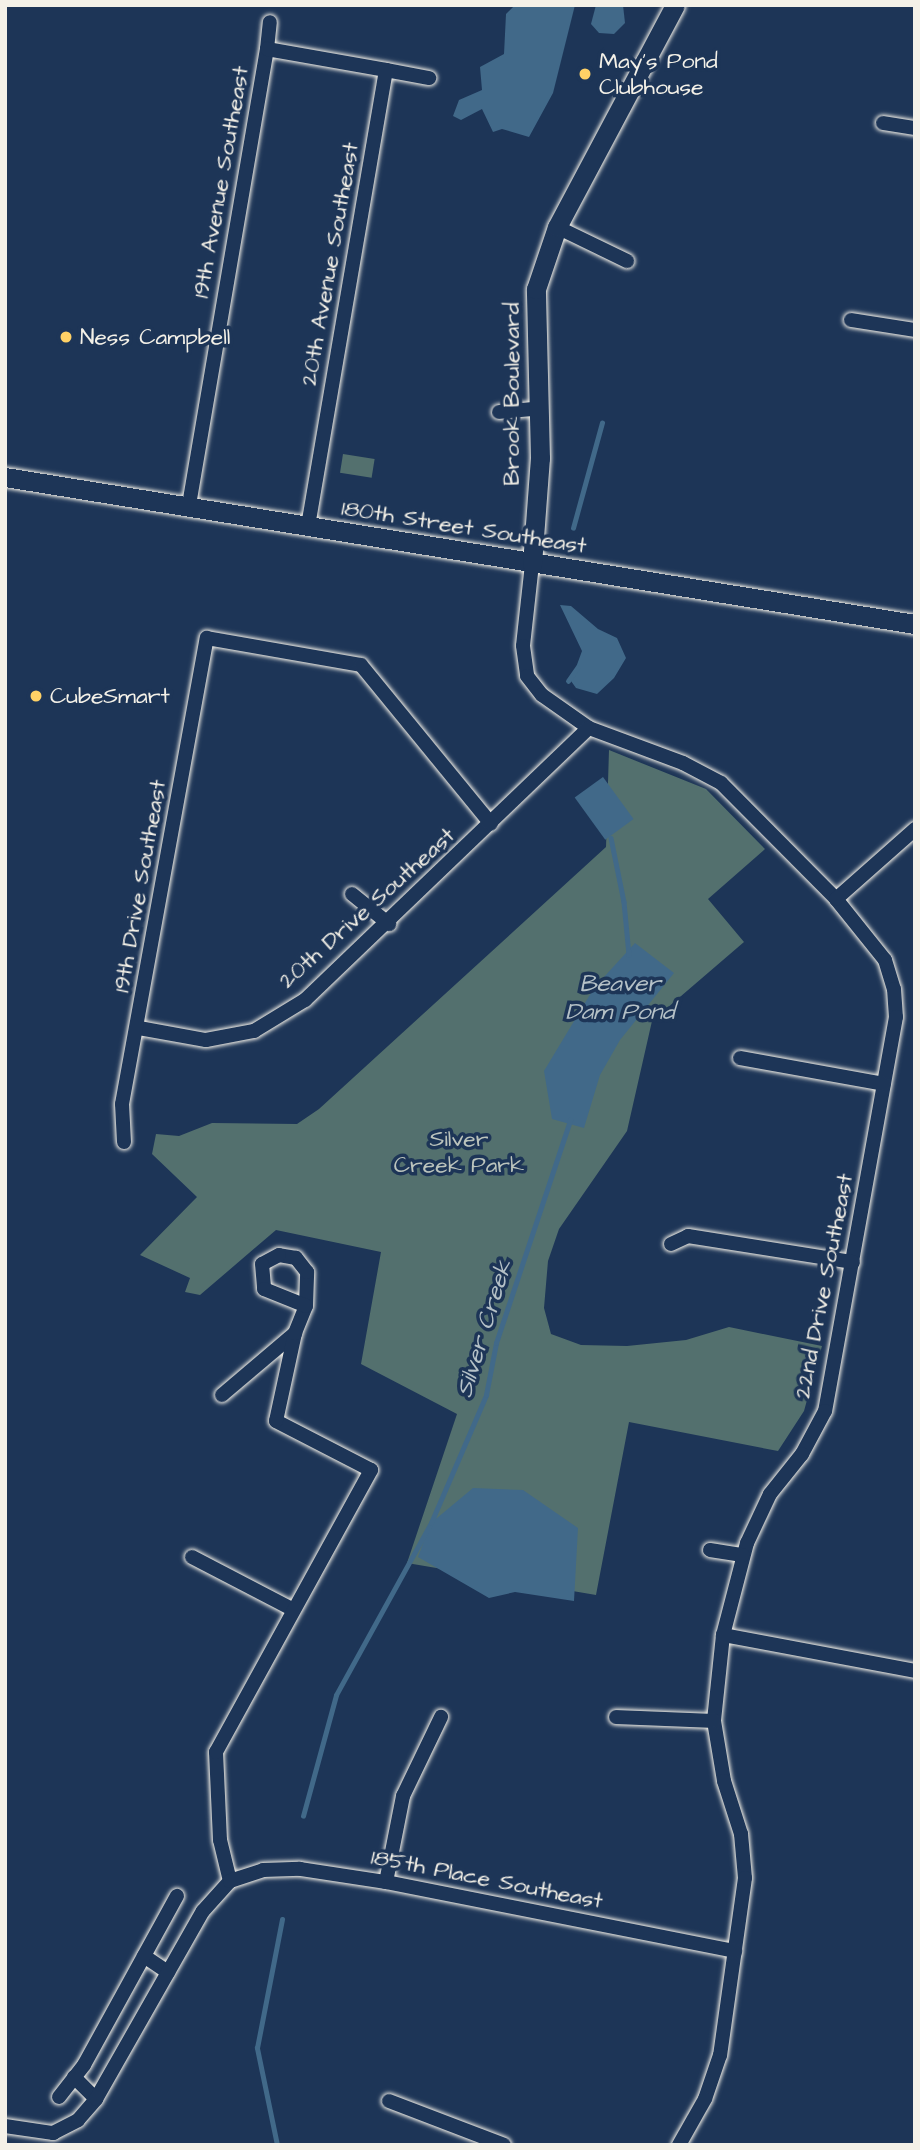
<!DOCTYPE html>
<style>
body{margin:0}
#map{position:relative;width:920px;height:2150px;overflow:hidden;background:#1d3557;font-family:"Architects Daughter",sans-serif}
div>[style]{position:absolute}
.green>*{inset:0;background:#53706e;transform-origin:0 0}
.water>*{inset:0;background:#416989;transform-origin:0 0}
.stream>*{height:4.5px;margin:-2.25px;padding:0 2.25px;transform-origin:2.25px;border-radius:2.25px;background:#416989}
.roads{filter:drop-shadow(0 0 2px #f4f1e8) drop-shadow(0 0 2px #f4f1e8)}
.minor>*{height:14px;margin:-7px;padding:0 7px;transform-origin:7px;border-radius:7px;background:#1d3557}
.tertiary>*{height:19px;margin:-9.5px;padding:0 9.5px;transform-origin:9.5px;border-radius:9.5px;background:#1d3557}
.dots>*{width:19px;height:19px;translate:-50% -50%;box-sizing:border-box;border:4px solid #1d3557;border-radius:50%}
span{translate:-50% -50%;white-space:nowrap;text-align:center;line-height:1.15;-webkit-text-stroke:7px #1d3557;paint-order:stroke}
.poi-label{font-size:23px;color:#f4f1e8}
.left{translate:0 -50%;text-align:left}
.street-label{font-size:23px;color:#f4f1e8}
.park-label{font-size:23px;color:#bcc4bd}
.water-label{font-size:24px;color:#b5c1c7;font-style:italic}
.frame{position:absolute;inset:0;border:7px solid #f4f1e8;pointer-events:none}
</style>
<div id="map">
<div class="green">
<i style="left:343px;top:454px;width:32px;height:19px;rotate:9deg"></i>
<i style="clip-path:polygon(609px 750px,706px 789px,765px 849px,708px 899px,744px 942px,652px 1021px,627px 1131px,559px 1229px,548px 1261px,544px 1308px,551px 1334px,581px 1345px,627px 1346px,686px 1340px,729px 1327px,822px 1346px,804px 1411px,778px 1451px,629px 1422px,596px 1595px,407px 1563px,457px 1414px,361px 1364px,381px 1252px,276px 1230px,200px 1295px,185px 1292px,190px 1278px,140px 1255px,197px 1197px,152px 1154px,156px 1134px,179px 1136px,212px 1123px,297px 1124px,319px 1109px,606px 847px)"></i>
</div>
<div class="water">
<i style="clip-path:polygon(515px 5px,575px 5px,553px 93px,529px 137px,502px 129px,493px 132px,482px 109px,461px 120px,453px 116px,459px 100px,482px 90px,480px 67px,504px 54px,506px 14px)"></i>
<i style="clip-path:polygon(596px 5px,623px 5px,625px 23px,614px 34px,599px 33px,591px 24px)"></i>
<i style="clip-path:polygon(560px 605px,571px 606px,598px 629px,617px 638px,626px 658px,614px 678px,597px 694px,576px 688px,571px 681px,582px 651px)"></i>
<i style="left:603px;top:777px;width:52px;height:35px;rotate:54deg"></i>
<i style="clip-path:polygon(635px 943px,674px 973px,620px 1040px,600px 1075px,584px 1128px,552px 1119px,544px 1071px,594px 988px)"></i>
<i style="clip-path:polygon(473px 1488px,523px 1490px,578px 1528px,574px 1601px,515px 1592px,489px 1598px,418px 1557px,431px 1523px)"></i>
</div>
<div class="stream">
<i style="left:573px;top:528px;width:109px;rotate:-74.6deg"></i>
<i style="left:568px;top:681px;width:16px;rotate:-55deg"></i>
<i style="left:611px;top:838px;width:65px;rotate:78.5deg"></i>
<i style="left:624px;top:902px;width:53px;rotate:84.6deg"></i>
<i style="left:303px;top:1816px;width:125px;rotate:-74.7deg"></i>
<i style="left:336px;top:1695px;width:196px;rotate:-61.1deg"></i>
<i style="left:431px;top:1523px;width:139px;rotate:-66.7deg"></i>
<i style="left:486px;top:1395px;width:53px;rotate:-79.1deg"></i>
<i style="left:496px;top:1343px;width:235px;rotate:-71.6deg"></i>
<i style="left:277px;top:2145px;width:99px;rotate:-101.7deg"></i>
<i style="left:257px;top:2048px;width:131px;rotate:-79deg"></i>
</div>
<div class="roads">
<div class="minor">
<i style="left:267px;top:49px;width:27px;rotate:-84deg"></i>
<i style="left:386px;top:70px;width:44px;rotate:10.5deg"></i>
<i style="left:883px;top:123px;width:32px;rotate:9deg"></i>
<i style="left:557px;top:227px;width:78px;rotate:25.9deg"></i>
<i style="left:851px;top:320px;width:65px;rotate:8.9deg"></i>
<i style="left:499px;top:412px;width:38px;rotate:-5deg"></i>
<i style="left:189px;top:505px;width:463px;rotate:-80.3deg"></i>
<i style="left:267px;top:49px;width:121px;rotate:10deg"></i>
<i style="left:386px;top:70px;width:463px;rotate:99.7deg"></i>
<i style="left:532px;top:564px;width:82px;rotate:96.3deg"></i>
<i style="left:523px;top:646px;width:30px;rotate:82deg"></i>
<i style="left:527px;top:676px;width:24px;rotate:52deg"></i>
<i style="left:542px;top:695px;width:57px;rotate:35.1deg"></i>
<i style="left:589px;top:728px;width:100px;rotate:20.4deg"></i>
<i style="left:683px;top:763px;width:43px;rotate:27.8deg"></i>
<i style="left:721px;top:783px;width:163px;rotate:45.2deg"></i>
<i style="left:836px;top:899px;width:78px;rotate:51.2deg"></i>
<i style="left:885px;top:960px;width:30px;rotate:73deg"></i>
<i style="left:894px;top:989px;width:28px;rotate:86deg"></i>
<i style="left:896px;top:1017px;width:400px;rotate:100.2deg"></i>
<i style="left:825px;top:1411px;width:49px;rotate:118.1deg"></i>
<i style="left:802px;top:1454px;width:51px;rotate:128.7deg"></i>
<i style="left:770px;top:1494px;width:54px;rotate:115.1deg"></i>
<i style="left:747px;top:1543px;width:95px;rotate:104.6deg"></i>
<i style="left:723px;top:1635px;width:86px;rotate:96deg"></i>
<i style="left:714px;top:1721px;width:61px;rotate:80.5deg"></i>
<i style="left:724px;top:1781px;width:56px;rotate:72.2deg"></i>
<i style="left:741px;top:1834px;width:44px;rotate:84.8deg"></i>
<i style="left:745px;top:1878px;width:179px;rotate:98deg"></i>
<i style="left:720px;top:2055px;width:46px;rotate:108.8deg"></i>
<i style="left:705px;top:2099px;width:53px;rotate:119.5deg"></i>
<i style="left:352px;top:894px;width:48px;rotate:39deg"></i>
<i style="left:836px;top:899px;width:106px;rotate:-41.5deg"></i>
<i style="left:139px;top:1028px;width:68px;rotate:10.2deg"></i>
<i style="left:206px;top:1040px;width:49px;rotate:-10.6deg"></i>
<i style="left:254px;top:1031px;width:60px;rotate:-31.3deg"></i>
<i style="left:305px;top:1000px;width:393px;rotate:-43.8deg"></i>
<i style="left:740px;top:1058px;width:146px;rotate:10.2deg"></i>
<i style="left:124px;top:1142px;width:38px;rotate:-93deg"></i>
<i style="left:122px;top:1104px;width:474px;rotate:-79.7deg"></i>
<i style="left:207px;top:638px;width:156px;rotate:9.9deg"></i>
<i style="left:361px;top:665px;width:205px;rotate:50.7deg"></i>
<i style="left:671px;top:1244px;width:19px;rotate:-25deg"></i>
<i style="left:688px;top:1236px;width:167px;rotate:9deg"></i>
<i style="left:222px;top:1395px;width:96px;rotate:-40.3deg"></i>
<i style="left:710px;top:1550px;width:33px;rotate:9deg"></i>
<i style="left:192px;top:1557px;width:113px;rotate:27.5deg"></i>
<i style="left:723px;top:1635px;width:195px;rotate:10.6deg"></i>
<i style="left:616px;top:1717px;width:98px;rotate:2.3deg"></i>
<i style="left:230px;top:1881px;width:42px;rotate:-103.7deg"></i>
<i style="left:220px;top:1840px;width:88px;rotate:-92.6deg"></i>
<i style="left:216px;top:1752px;width:322px;rotate:-61.2deg"></i>
<i style="left:371px;top:1470px;width:107px;rotate:-152.7deg"></i>
<i style="left:276px;top:1421px;width:90px;rotate:-77.8deg"></i>
<i style="left:295px;top:1333px;width:29px;rotate:-68deg"></i>
<i style="left:306px;top:1306px;width:34px;rotate:-88deg"></i>
<i style="left:307px;top:1272px;width:18px;rotate:-128deg"></i>
<i style="left:296px;top:1258px;width:17px;rotate:-170deg"></i>
<i style="left:279px;top:1255px;width:19px;rotate:152deg"></i>
<i style="left:262px;top:1264px;width:25px;rotate:85deg"></i>
<i style="left:264px;top:1289px;width:45px;rotate:22deg"></i>
<i style="left:386px;top:1882px;width:88px;rotate:-78.8deg"></i>
<i style="left:403px;top:1796px;width:88px;rotate:-64.3deg"></i>
<i style="left:144px;top:1956px;width:29px;rotate:34deg"></i>
<i style="left:74px;top:2077px;width:31px;rotate:45deg"></i>
<i style="left:59px;top:2097px;width:41px;rotate:-52deg"></i>
<i style="left:84px;top:2065px;width:193px;rotate:-61.2deg"></i>
<i style="left:389px;top:2101px;width:123px;rotate:20.9deg"></i>
<i style="left:5px;top:2126px;width:49px;rotate:8.3deg"></i>
<i style="left:53px;top:2133px;width:28px;rotate:-27deg"></i>
<i style="left:78px;top:2120px;width:28px;rotate:-49deg"></i>
<i style="left:96px;top:2099px;width:216px;rotate:-60.4deg"></i>
<i style="left:203px;top:1911px;width:40px;rotate:-48deg"></i>
<i style="left:230px;top:1881px;width:35px;rotate:-18deg"></i>
<i style="left:263px;top:1870px;width:37px;rotate:-2deg"></i>
<i style="left:300px;top:1869px;width:87px;rotate:8.6deg"></i>
<i style="left:386px;top:1882px;width:356px;rotate:11.2deg"></i>
</div>
<div class="tertiary">
<i style="left:5px;top:477px;width:922px;rotate:9.18deg"></i>
<i style="left:532px;top:564px;width:106px;rotate:-85.7deg"></i>
<i style="left:540px;top:458px;width:169px;rotate:-91.4deg"></i>
<i style="left:536px;top:289px;width:65px;rotate:-71.3deg"></i>
<i style="left:557px;top:227px;width:251px;rotate:-62deg"></i>
</div>
</div>
<div class="dots">
<i style="left:585px;top:74px;background:#ffd166"></i>
<i style="left:66px;top:337px;background:#ffd166"></i>
<i style="left:36px;top:696px;background:#ffd166"></i>
</div>
<div class="poi-label">
<span class="left" style="left:599px;top:74px">May's Pond<br>Clubhouse</span>
<span class="left" style="left:80px;top:337px">Ness Campbell</span>
<span class="left" style="left:50px;top:696px">CubeSmart</span>
</div>
<div class="street-label">
<span style="left:221px;top:182px;rotate:-80deg">19th Avenue Southeast</span>
<span style="left:330px;top:264px;rotate:-80deg">20th Avenue Southeast</span>
<span style="left:512px;top:394px;rotate:-90deg">Brook Boulevard</span>
<span style="left:464px;top:527px;rotate:9deg">180th Street Southeast</span>
<span style="left:140px;top:886px;rotate:-80deg">19th Drive Southeast</span>
<span style="left:367px;top:908px;rotate:-42deg">20th Drive Southeast</span>
<span style="left:824px;top:1286px;rotate:-79deg">22nd Drive Southeast</span>
<span style="left:487px;top:1879px;rotate:11deg">185th Place Southeast</span>
</div>
<div class="park-label">
<span style="left:459px;top:1152px">Silver<br>Creek Park</span>
</div>
<div class="water-label">
<span style="left:620px;top:999px">Beaver<br>Dam Pond</span>
<span style="left:485px;top:1329px;rotate:-73deg">Silver Creek</span>
</div>
<div class="frame"></div>
</div>
